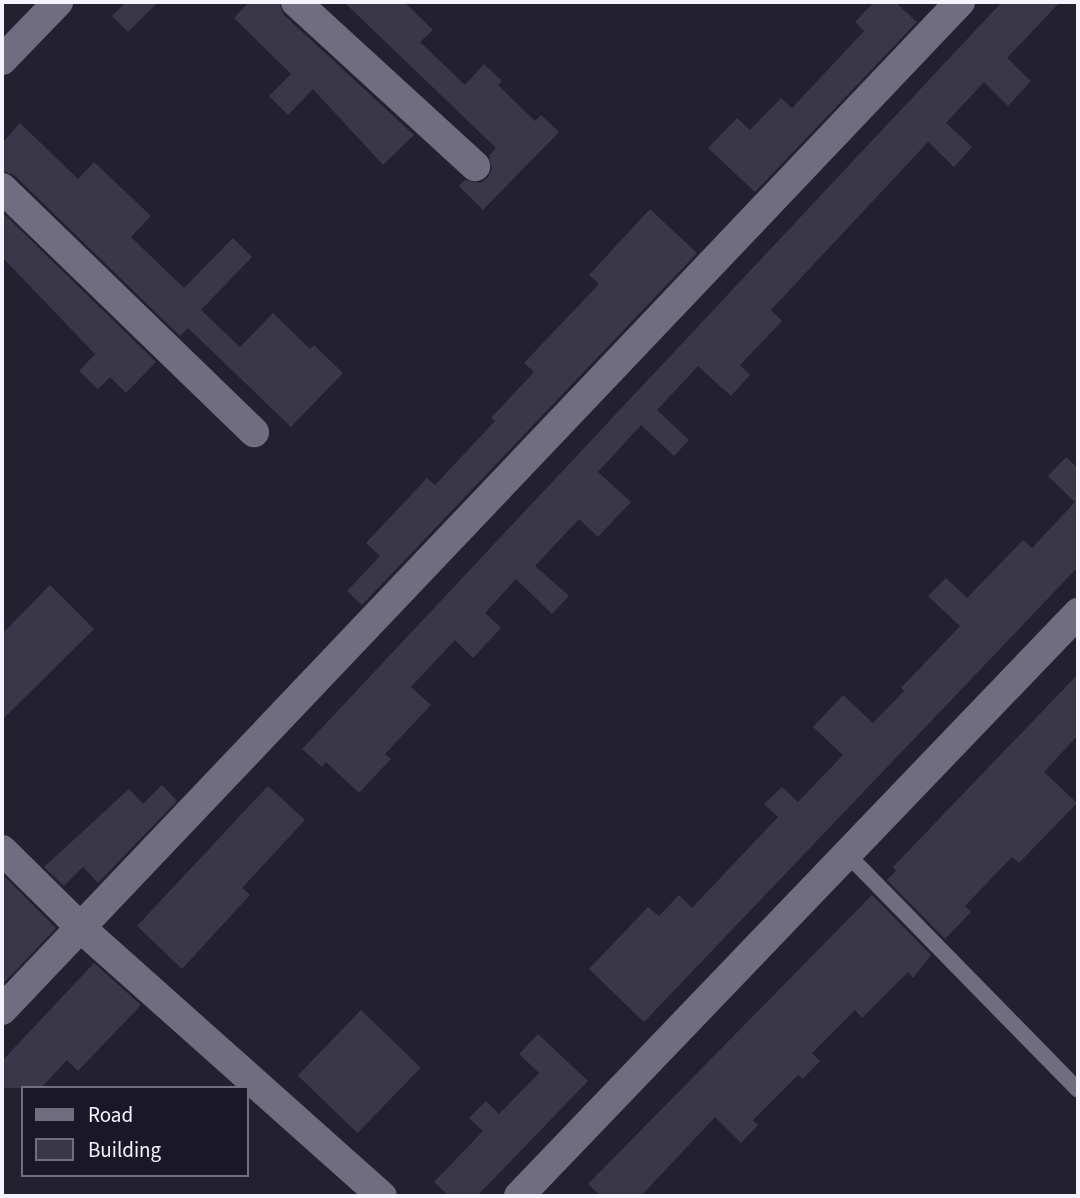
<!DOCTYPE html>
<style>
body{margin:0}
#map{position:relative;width:1080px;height:1198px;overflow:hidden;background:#232030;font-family:"Source Sans 3",sans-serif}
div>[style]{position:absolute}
.building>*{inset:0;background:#3a3748;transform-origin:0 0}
.lane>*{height:16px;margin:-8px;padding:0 8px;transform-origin:8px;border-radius:8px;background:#716d81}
.street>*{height:30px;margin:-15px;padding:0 15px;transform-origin:15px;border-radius:15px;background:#716d81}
span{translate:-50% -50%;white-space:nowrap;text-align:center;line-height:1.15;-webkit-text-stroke:5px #1a1726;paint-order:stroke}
.frame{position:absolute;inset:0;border:4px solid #f5f3fe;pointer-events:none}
.legend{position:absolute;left:21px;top:1086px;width:228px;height:91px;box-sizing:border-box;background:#1a1726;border:2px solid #726f7c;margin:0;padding:9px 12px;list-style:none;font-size:21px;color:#f5f3fe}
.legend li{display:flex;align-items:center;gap:14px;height:35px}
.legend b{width:35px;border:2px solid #726f7c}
</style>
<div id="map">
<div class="building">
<i style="clip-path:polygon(126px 2px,158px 2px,128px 32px,112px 16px)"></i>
<i style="clip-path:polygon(249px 2px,279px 2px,284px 15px,414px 135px,383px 165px,313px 89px,288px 115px,269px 96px,291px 74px,234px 18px)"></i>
<i style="clip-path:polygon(344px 2px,404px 2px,433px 30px,420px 42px,465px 85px,484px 64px,502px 81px,498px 85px,535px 121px,541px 115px,559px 132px,483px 210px,459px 186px,465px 180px,480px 183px,487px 178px,492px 169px,489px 156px,496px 148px)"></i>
<i style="clip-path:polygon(874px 2px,895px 2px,917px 22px,755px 192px,708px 148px,737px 118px,750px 130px,781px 98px,792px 108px,864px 31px,855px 22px)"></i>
<i style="clip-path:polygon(1002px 2px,1060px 2px,1007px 58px,1031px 81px,1008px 106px,984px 82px,946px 123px,972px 147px,954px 167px,928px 142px,771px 310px,782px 321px,740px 365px,750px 375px,731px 396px,698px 366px,657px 410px,689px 440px,674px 456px,641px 425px,598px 472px,631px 502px,598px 537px,579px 519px,535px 566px,569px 596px,552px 614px,516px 579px,485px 613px,501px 628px,473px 658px,455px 640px,411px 687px,431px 705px,385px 754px,391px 759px,359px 793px,326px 762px,322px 767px,302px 749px)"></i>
<i style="clip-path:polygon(20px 123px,78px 179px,94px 162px,151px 216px,131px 237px,184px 288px,233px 238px,252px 257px,201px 310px,240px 347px,273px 313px,310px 349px,314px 345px,343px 373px,291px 427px,188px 328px,180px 336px,14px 175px,2px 171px,2px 143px)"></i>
<i style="clip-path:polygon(650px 209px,697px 253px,362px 605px,347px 591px,380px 556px,366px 543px,427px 478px,435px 485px,495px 421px,491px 418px,534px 372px,524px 363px,599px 284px,589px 275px)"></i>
<i style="clip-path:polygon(2px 212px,156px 362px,126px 393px,110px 377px,98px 389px,79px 371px,95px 354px,2px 257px)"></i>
<i style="clip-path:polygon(1066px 457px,1078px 468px,1078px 567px,644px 1022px,589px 969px,648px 907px,659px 916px,679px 895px,692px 908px,778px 817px,764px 804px,782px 787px,798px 802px,843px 755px,813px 727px,843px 695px,873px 723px,904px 691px,901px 688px,960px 626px,928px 596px,946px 578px,967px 598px,1023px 540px,1032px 548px,1075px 502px,1048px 476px)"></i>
<i style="clip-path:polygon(50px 585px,94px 629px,2px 720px,2px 634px)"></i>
<i style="clip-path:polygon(1078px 674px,1078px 735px,1044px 772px,1077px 803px,1019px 863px,1012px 857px,965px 906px,971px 912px,945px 939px,887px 880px,896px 871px,893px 867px)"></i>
<i style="clip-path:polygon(162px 785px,177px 801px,98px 883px,83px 867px,64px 886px,44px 867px,129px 789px,143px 804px)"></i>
<i style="clip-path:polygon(268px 786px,305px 820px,242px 888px,250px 895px,182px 969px,137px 926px)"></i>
<i style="clip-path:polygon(2px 874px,56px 928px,2px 985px)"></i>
<i style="clip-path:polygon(872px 895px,931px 955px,913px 978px,908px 972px,862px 1018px,855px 1010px,812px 1053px,820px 1061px,803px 1079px,798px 1075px,753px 1120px,758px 1125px,741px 1143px,715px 1117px,641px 1196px,601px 1196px,588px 1184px)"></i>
<i style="clip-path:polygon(94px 963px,141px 1005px,78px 1071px,67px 1060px,41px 1088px,2px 1088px,2px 1061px)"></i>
<i style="left:361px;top:1010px;width:83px;height:91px;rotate:44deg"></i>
<i style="clip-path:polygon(538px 1034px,588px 1081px,477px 1196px,449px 1196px,434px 1182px,483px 1131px,469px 1118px,486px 1101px,499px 1114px,539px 1073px,519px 1054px)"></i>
</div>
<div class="lane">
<i style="left:847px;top:854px;width:330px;rotate:45.6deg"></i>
</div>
<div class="street">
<i style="left:296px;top:2px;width:243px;rotate:42.5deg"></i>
<i style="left:2px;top:60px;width:81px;rotate:-46deg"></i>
<i style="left:2px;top:188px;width:351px;rotate:44.1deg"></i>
<i style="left:2px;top:850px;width:111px;rotate:44.6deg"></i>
<i style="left:81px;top:928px;width:403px;rotate:41.7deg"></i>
<i style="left:2px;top:1010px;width:1391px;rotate:-46.46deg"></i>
<i style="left:519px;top:1196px;width:808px;rotate:-46.2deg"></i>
</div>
<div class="frame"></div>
<ul class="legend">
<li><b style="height:9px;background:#716d81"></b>Road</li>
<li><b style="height:19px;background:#3a3748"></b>Building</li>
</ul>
</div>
